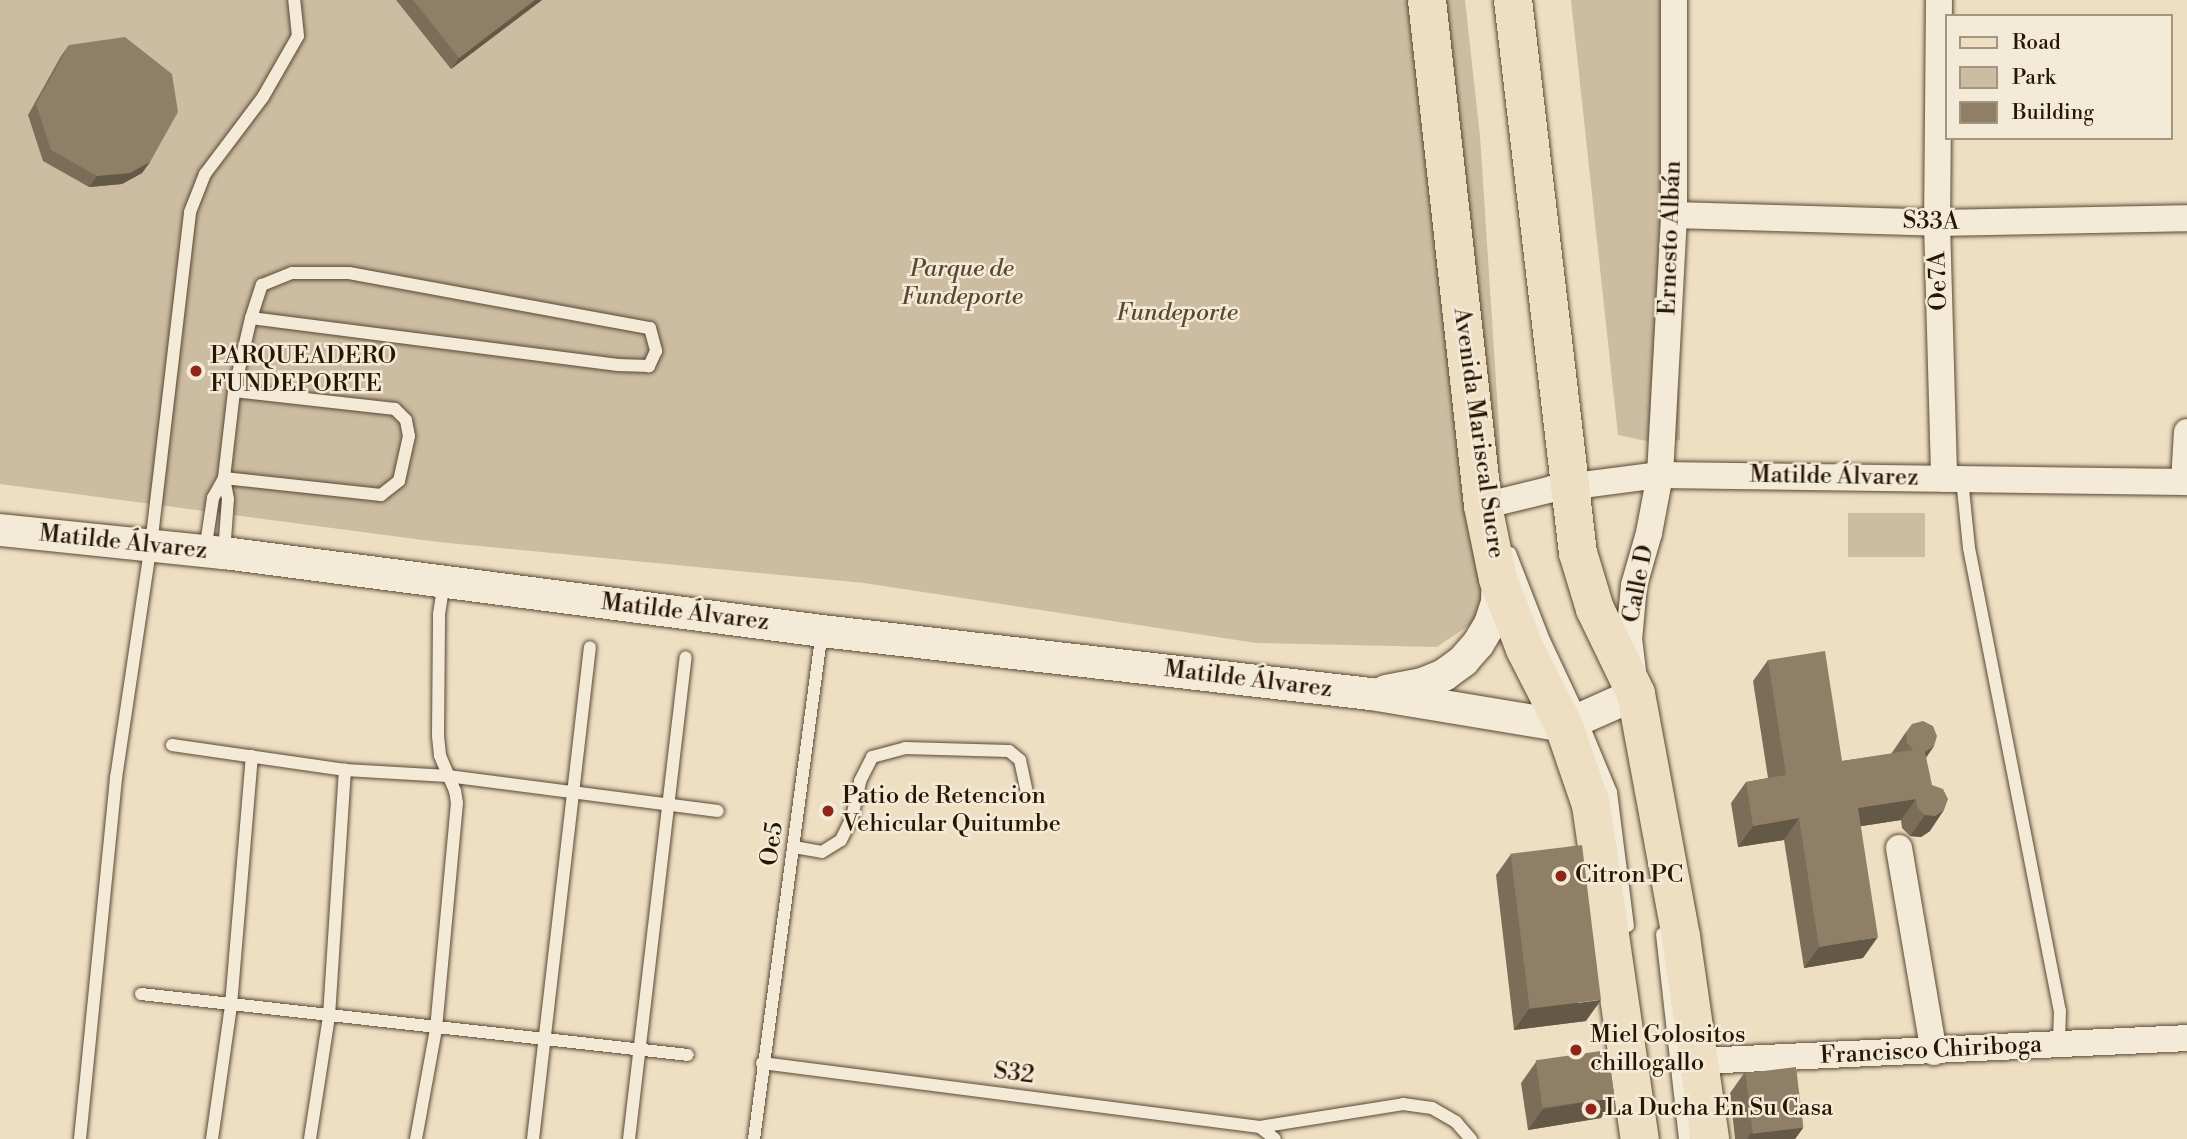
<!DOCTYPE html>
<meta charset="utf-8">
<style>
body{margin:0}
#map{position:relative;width:2187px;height:1139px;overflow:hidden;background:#eedfc3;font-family:"Libre Bodoni",serif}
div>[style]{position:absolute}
.green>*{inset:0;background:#ccbda2;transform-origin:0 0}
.roads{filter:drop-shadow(0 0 2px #5a4832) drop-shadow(0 0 2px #5a4832)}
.service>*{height:12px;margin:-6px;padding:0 6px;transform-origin:6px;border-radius:6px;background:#f4ead8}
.minor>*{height:26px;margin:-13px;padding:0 13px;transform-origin:13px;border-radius:13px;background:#f4ead8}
.tertiary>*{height:32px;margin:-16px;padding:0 16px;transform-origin:16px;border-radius:16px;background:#f4ead8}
.primary>*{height:38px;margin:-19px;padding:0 19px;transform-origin:19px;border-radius:19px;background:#eedfc3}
.wall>*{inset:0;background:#7b6d58}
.shaded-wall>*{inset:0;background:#645947}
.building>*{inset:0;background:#8f7f66;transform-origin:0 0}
.dots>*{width:19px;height:19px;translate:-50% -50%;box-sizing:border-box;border:4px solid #f4ead8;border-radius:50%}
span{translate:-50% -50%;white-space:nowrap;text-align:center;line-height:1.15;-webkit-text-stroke:5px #f4ead8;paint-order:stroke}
.street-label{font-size:24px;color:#281601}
.park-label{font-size:24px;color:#594831;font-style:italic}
.poi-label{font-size:24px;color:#281601}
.left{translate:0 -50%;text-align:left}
.legend{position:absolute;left:1945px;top:14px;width:228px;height:126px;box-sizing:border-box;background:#f4ead8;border:2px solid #a29582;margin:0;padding:9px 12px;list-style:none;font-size:21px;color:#281601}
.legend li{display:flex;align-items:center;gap:14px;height:35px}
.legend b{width:35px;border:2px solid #a29582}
</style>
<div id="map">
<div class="green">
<i style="clip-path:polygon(0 0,1465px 0,1480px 136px,1500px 442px,1497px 561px,1483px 616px,1437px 647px,1256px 643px,864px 583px,438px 542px,0 484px)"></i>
<i style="clip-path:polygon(1571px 0,1675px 0,1680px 440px,1660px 444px,1618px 435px)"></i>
<i style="left:1848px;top:513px;width:77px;height:44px"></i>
</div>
<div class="roads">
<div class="service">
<i style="left:224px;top:478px;width:158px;rotate:6.2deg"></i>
<i style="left:381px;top:495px;width:23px;rotate:-38deg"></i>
<i style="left:399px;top:481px;width:46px;rotate:-77.5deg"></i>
<i style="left:409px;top:436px;width:16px;rotate:-101deg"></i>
<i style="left:406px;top:420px;width:16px;rotate:-135deg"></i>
<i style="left:395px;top:409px;width:162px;rotate:-173.6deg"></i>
<i style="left:1962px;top:479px;width:69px;rotate:84.2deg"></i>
<i style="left:1969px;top:548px;width:472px;rotate:78.9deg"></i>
<i style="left:2060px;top:1011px;width:35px;rotate:92deg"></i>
<i style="left:205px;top:551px;width:54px;rotate:-81.4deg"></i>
<i style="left:213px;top:498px;width:23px;rotate:-61deg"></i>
<i style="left:224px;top:553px;width:54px;rotate:-85.8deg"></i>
<i style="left:228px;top:499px;width:21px;rotate:-101deg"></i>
<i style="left:224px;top:478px;width:88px;rotate:-83.4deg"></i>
<i style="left:234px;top:391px;width:75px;rotate:-76.9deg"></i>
<i style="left:251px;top:318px;width:35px;rotate:-72deg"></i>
<i style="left:262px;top:285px;width:32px;rotate:-22deg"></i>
<i style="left:292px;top:273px;width:57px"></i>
<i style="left:349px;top:273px;width:306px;rotate:10.4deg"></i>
<i style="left:650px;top:328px;width:24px;rotate:75deg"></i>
<i style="left:656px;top:351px;width:17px;rotate:115deg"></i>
<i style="left:649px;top:366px;width:31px;rotate:-178deg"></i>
<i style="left:618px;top:365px;width:370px;rotate:-172.7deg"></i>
<i style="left:1510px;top:553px;width:93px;rotate:68.7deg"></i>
<i style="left:1544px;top:640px;width:71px;rotate:64.9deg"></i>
<i style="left:1581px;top:720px;width:78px;rotate:67.4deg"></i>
<i style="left:1611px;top:792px;width:135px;rotate:82.8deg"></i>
<i style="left:172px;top:745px;width:175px;rotate:8.2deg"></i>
<i style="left:345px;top:770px;width:103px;rotate:3.3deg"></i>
<i style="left:448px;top:776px;width:272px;rotate:7.4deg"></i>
<i style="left:794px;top:847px;width:28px;rotate:10deg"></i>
<i style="left:822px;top:852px;width:22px;rotate:-32deg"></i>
<i style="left:841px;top:840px;width:25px;rotate:-64deg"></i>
<i style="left:852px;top:817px;width:37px;rotate:-77deg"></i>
<i style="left:860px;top:781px;width:27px;rotate:-63deg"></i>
<i style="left:872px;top:757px;width:34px;rotate:-15deg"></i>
<i style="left:905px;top:748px;width:104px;rotate:1.7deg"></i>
<i style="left:1009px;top:751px;width:14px;rotate:39deg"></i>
<i style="left:1020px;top:760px;width:29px;rotate:78deg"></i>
<i style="left:1662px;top:934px;width:206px;rotate:83.6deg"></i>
<i style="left:141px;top:994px;width:550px;rotate:6.36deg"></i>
<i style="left:762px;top:1063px;width:502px;rotate:7.32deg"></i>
<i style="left:1260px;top:1127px;width:145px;rotate:-9.1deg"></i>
<i style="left:1403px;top:1104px;width:29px;rotate:8deg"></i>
<i style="left:1432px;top:1108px;width:28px;rotate:30deg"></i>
<i style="left:1456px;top:1122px;width:23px;rotate:49deg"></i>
<i style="left:1260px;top:1127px;width:19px;rotate:39deg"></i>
<i style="left:80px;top:1139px;width:363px;rotate:-84.3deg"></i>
<i style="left:116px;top:778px;width:236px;rotate:-81.5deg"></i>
<i style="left:151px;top:545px;width:335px;rotate:-83.3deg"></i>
<i style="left:190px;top:212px;width:41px;rotate:-68.5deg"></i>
<i style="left:205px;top:174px;width:96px;rotate:-53deg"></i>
<i style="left:263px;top:97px;width:70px;rotate:-60.2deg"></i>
<i style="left:298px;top:36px;width:36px;rotate:-96deg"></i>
<i style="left:212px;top:1139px;width:135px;rotate:-81.9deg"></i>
<i style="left:231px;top:1005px;width:250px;rotate:-85.2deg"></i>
<i style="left:310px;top:1139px;width:124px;rotate:-81.2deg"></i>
<i style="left:329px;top:1016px;width:247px;rotate:-86.3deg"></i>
<i style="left:416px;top:1139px;width:112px;rotate:-79.7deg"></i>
<i style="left:436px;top:1029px;width:227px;rotate:-84.7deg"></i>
<i style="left:457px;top:803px;width:12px;rotate:-99deg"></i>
<i style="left:455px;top:791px;width:39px;rotate:-113deg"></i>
<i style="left:440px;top:755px;width:20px;rotate:-96deg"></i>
<i style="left:438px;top:735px;width:121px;rotate:-89.5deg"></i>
<i style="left:439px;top:614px;width:31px;rotate:-81deg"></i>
<i style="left:533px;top:1139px;width:495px;rotate:-83.4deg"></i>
<i style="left:629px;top:1139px;width:485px;rotate:-83.3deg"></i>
<i style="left:754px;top:1139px;width:513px;rotate:-82.38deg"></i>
</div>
<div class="minor">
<i style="left:1939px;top:0;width:223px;rotate:90.5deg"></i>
<i style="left:1937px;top:223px;width:256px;rotate:88.4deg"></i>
<i style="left:1674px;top:215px;width:263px;rotate:1.7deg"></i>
<i style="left:1937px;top:223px;width:250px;rotate:-1.1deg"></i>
<i style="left:2184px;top:482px;width:50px;rotate:-86.6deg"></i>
<i style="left:1483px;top:506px;width:71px;rotate:-13.8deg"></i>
<i style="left:1552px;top:489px;width:109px;rotate:-7.4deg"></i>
<i style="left:1660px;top:475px;width:527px;rotate:0.76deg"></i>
<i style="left:1633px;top:671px;width:31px;rotate:-97deg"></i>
<i style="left:1629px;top:640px;width:55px;rotate:-84.8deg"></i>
<i style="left:1634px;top:585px;width:54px;rotate:-73.9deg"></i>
<i style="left:1649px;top:533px;width:59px;rotate:-79.3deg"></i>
<i style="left:1660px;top:475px;width:260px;rotate:-86.9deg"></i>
<i style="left:1674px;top:215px;width:215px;rotate:-90deg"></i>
<i style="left:1899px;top:848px;width:207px;rotate:80.3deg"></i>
<i style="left:1701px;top:1061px;width:487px;rotate:-2.7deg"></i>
</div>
<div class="tertiary">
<i style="left:0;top:530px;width:225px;rotate:5.9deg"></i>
<i style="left:224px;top:553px;width:603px;rotate:7.43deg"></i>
<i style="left:822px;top:631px;width:553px;rotate:6.55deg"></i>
<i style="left:1371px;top:694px;width:196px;rotate:9.4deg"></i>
<i style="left:1564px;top:726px;width:79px;rotate:-24deg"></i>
<i style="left:1386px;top:691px;width:37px;rotate:-11deg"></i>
<i style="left:1422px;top:684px;width:24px;rotate:-22deg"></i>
<i style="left:1444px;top:675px;width:24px;rotate:-36deg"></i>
<i style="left:1463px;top:661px;width:23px;rotate:-49deg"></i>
<i style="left:1478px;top:644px;width:23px;rotate:-59deg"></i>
<i style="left:1490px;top:624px;width:23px;rotate:-72deg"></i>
<i style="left:1497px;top:602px;width:23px;rotate:-88deg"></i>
</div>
<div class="primary">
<i style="left:1427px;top:0;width:509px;rotate:83.68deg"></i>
<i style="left:1483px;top:506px;width:75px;rotate:78.4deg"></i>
<i style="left:1498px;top:579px;width:75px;rotate:68.9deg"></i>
<i style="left:1525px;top:649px;width:86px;rotate:63.1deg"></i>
<i style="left:1564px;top:726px;width:83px;rotate:71.1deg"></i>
<i style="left:1591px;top:805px;width:338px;rotate:81.7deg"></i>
<i style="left:1513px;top:0;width:557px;rotate:83.3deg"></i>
<i style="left:1578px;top:553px;width:59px;rotate:73.1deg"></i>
<i style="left:1595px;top:609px;width:94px;rotate:64.2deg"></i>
<i style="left:1636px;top:694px;width:247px;rotate:79.5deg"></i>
<i style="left:1681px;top:937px;width:204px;rotate:81.8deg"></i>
</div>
</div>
<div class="wall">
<i style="clip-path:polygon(396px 0,542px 0,451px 69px)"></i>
<i style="clip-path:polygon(69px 45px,150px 162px,142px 173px,122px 184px,89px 187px,43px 161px,28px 115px,61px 56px)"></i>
<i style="clip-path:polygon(1768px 660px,1842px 761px,1891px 754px,1906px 732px,1934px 746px,1926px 757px,1930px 831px,1921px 837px,1910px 836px,1902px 828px,1901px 820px,1861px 826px,1863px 958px,1804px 968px,1784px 840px,1738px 847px,1731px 803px,1746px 782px,1768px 778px,1753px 681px)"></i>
<i style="clip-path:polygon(1511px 854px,1586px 1021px,1514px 1030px,1496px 875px)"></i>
<i style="clip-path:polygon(1536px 1062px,1601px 1118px,1528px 1130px,1521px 1083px)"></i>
<i style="clip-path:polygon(1745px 1072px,1803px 1128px,1795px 1139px,1735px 1139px,1730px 1093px)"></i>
</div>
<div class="shaded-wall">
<i style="clip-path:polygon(535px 0,542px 0,451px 69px,459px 58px)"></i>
<i style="clip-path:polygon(150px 162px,142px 173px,122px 184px,89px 187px,97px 176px)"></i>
<i style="clip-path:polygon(1934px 746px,1919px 768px,1925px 752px)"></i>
<i style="clip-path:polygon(1916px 799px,1901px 820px,1843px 829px,1858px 808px)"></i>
<i style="clip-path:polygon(1944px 810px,1930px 831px,1921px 837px,1910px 836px,1925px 815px)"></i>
<i style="clip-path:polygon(1799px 818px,1784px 840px,1738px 847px,1753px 826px)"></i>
<i style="clip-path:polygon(1878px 937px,1863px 958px,1804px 968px,1819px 947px)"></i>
<i style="clip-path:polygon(1601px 1000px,1586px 1021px,1514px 1030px,1529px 1009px)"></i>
<i style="clip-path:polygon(1615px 1097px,1601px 1118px,1528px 1130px,1543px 1109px)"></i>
<i style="clip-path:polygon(1803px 1128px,1795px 1139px,1747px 1139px,1751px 1133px)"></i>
</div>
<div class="building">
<i style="clip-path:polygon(413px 0,535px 0,459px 58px)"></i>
<i style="clip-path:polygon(125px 37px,172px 74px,178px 112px,150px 162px,130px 173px,97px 176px,51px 150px,36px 104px,69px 45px)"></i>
<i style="clip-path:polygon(1825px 651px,1842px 761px,1913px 750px,1907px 743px,1906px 732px,1912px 724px,1923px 721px,1933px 726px,1937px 736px,1934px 746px,1925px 752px,1932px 785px,1943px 789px,1948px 799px,1944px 810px,1935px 816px,1925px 815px,1917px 807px,1916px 799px,1858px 808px,1878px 937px,1819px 947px,1799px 818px,1753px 826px,1746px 782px,1786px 775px,1768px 660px)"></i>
<i style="left:1582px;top:845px;width:156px;height:72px;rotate:83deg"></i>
<i style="left:1608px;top:1050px;width:48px;height:73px;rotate:82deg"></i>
<i style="left:1796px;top:1067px;width:61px;height:51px;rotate:83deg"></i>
</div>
<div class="dots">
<i style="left:196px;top:371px;background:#8f2418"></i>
<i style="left:828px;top:811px;background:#8f2418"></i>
<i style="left:1561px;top:876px;background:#8f2418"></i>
<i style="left:1576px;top:1050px;background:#8f2418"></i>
<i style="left:1591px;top:1109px;background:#8f2418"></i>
</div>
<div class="street-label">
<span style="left:1931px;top:222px;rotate:1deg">S33A</span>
<span style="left:1671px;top:238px;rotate:-88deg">Ernesto Albán</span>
<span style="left:1939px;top:281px;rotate:-92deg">Oe7A</span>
<span style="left:1478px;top:433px;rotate:82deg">Avenida Mariscal Sucre</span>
<span style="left:1834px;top:477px;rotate:1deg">Matilde Álvarez</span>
<span style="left:123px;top:543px;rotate:6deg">Matilde Álvarez</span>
<span style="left:1639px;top:584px;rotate:-79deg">Calle D</span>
<span style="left:685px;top:613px;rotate:7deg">Matilde Álvarez</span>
<span style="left:1248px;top:680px;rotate:7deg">Matilde Álvarez</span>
<span style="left:773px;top:844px;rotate:-82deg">Oe5</span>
<span style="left:1931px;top:1051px;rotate:-3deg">Francisco Chiriboga</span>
<span style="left:1014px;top:1074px;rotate:7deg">S32</span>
</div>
<div class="park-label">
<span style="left:962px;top:284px">Parque de<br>Fundeporte</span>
<span style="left:1177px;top:314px">Fundeporte</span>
</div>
<div class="poi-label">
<span class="left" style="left:210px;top:371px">PARQUEADERO<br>FUNDEPORTE</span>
<span class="left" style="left:842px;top:811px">Patio de Retencion<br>Vehicular Quitumbe</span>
<span class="left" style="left:1575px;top:876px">Citron PC</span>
<span class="left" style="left:1590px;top:1050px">Miel Golositos<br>chillogallo</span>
<span class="left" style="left:1605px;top:1109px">La Ducha En Su Casa</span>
</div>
<ul class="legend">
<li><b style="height:9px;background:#eedfc3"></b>Road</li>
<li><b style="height:19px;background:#ccbda2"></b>Park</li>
<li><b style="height:19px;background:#8f7f66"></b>Building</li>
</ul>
</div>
